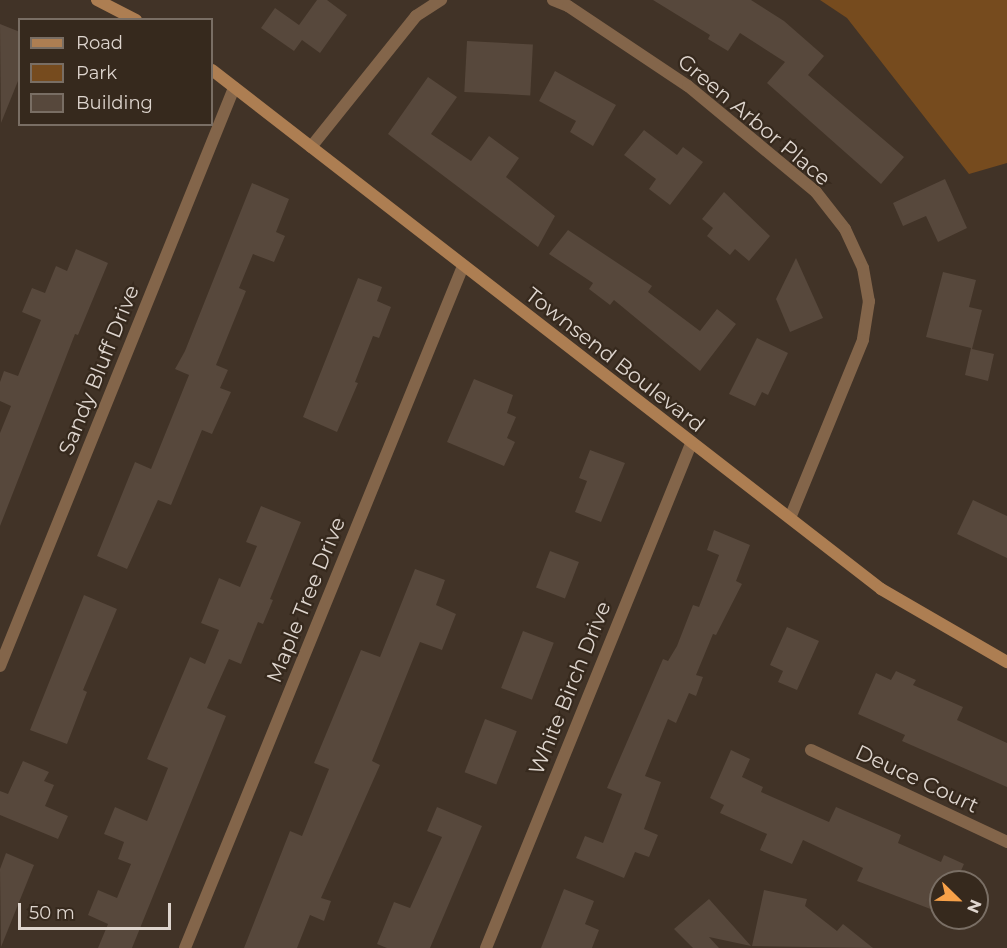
<!DOCTYPE html>
<style>
body{margin:0}
#map{position:relative;width:1007px;height:948px;overflow:hidden;background:#413327;font-family:Montserrat,sans-serif}
div>[style]{position:absolute}
.green>*{inset:0;background:#764b1e}
.building>*{inset:0;background:#57483c;transform-origin:0 0}
.street>*{height:12px;margin:-6px;padding:0 6px;transform-origin:6px;border-radius:6px;background:#83654a}
.secondary>*{height:12px;margin:-6px;padding:0 6px;transform-origin:6px;border-radius:6px;background:#ad7e52}
span{translate:-50% -50%;white-space:nowrap;text-align:center;line-height:1.15;-webkit-text-stroke:4.5px #36291d;paint-order:stroke}
.street-label{font-size:21px;color:#ded5ce}
.legend{position:absolute;left:18px;top:18px;width:195px;height:108px;box-sizing:border-box;background:#36291d;border:2px solid #796e64;margin:0;padding:8px 10px;list-style:none;font-size:18px;color:#ded5ce}
.legend li{display:flex;align-items:center;gap:12px;height:30px}
.legend b{width:30px;border:2px solid #796e64}
.north{position:absolute;left:929px;top:870px;width:60px;height:60px;box-sizing:border-box;background:#36291d;border:2px solid #796e64;border-radius:50%;rotate:113deg;font-size:16px;font-weight:700;line-height:24px;text-align:center;color:#ded5ce}
.north::after{content:'';display:block;margin:auto;width:21px;height:27px;background:#f7a149;clip-path:polygon(50% 0,100% 100%,50% 72%,0 100%)}
.scale{position:absolute;left:18px;top:903px;width:153px;height:27px;box-sizing:border-box;border:3px solid #ded5ce;border-top:0;padding-left:8px;font-size:18px;line-height:21px;white-space:nowrap;color:#ded5ce;-webkit-text-stroke:4px #36291d;paint-order:stroke}
</style>
<div id="map">
<div class="green">
<i style="clip-path:polygon(820px 0,1007px 0,1007px 163px,969px 174px,847px 18px)"></i>
</div>
<div class="building">
<i style="clip-path:polygon(317px 0,327px 0,347px 15px,320px 53px,302px 40px,294px 51px,261px 28px,275px 8px,299px 25px)"></i>
<i style="clip-path:polygon(653px 0,751px 0,784px 21px,824px 56px,808px 75px,904px 157px,881px 184px,767px 83px,785px 62px,740px 33px,728px 51px,708px 39px,710px 35px)"></i>
<i style="clip-path:polygon(0 24px,20px 32px,20px 76px,1px 123px)"></i>
<i style="left:467px;top:41px;width:66px;height:51px;rotate:3deg"></i>
<i style="clip-path:polygon(555px 71px,616px 105px,593px 146px,570px 132px,576px 121px,539px 101px)"></i>
<i style="clip-path:polygon(428px 77px,457px 97px,431px 134px,471px 161px,489px 136px,519px 158px,506px 177px,555px 216px,538px 247px,388px 134px)"></i>
<i style="clip-path:polygon(644px 130px,677px 155px,683px 147px,703px 162px,670px 205px,649px 189px,656px 179px,624px 155px)"></i>
<i style="clip-path:polygon(945px 179px,967px 228px,938px 242px,926px 216px,903px 226px,893px 203px)"></i>
<i style="clip-path:polygon(252px 183px,289px 199px,276px 232px,285px 236px,274px 262px,253px 254px,239px 288px,246px 291px,216px 365px,228px 370px,220px 388px,231px 392px,212px 434px,202px 430px,171px 505px,158px 500px,127px 569px,97px 556px,135px 462px,151px 469px,189px 375px,175px 369px,185px 351px)"></i>
<i style="clip-path:polygon(724px 192px,770px 236px,749px 261px,735px 249px,730px 255px,707px 236px,713px 228px,702px 219px)"></i>
<i style="clip-path:polygon(568px 230px,652px 286px,648px 292px,700px 331px,717px 309px,736px 324px,700px 371px,614px 300px,610px 305px,589px 289px,593px 283px,549px 254px)"></i>
<i style="clip-path:polygon(76px 249px,108px 263px,78px 335px,75px 334px,0 526px,0 433px,11px 406px,0 401px,0 382px,4px 371px,18px 376px,41px 320px,22px 312px,32px 288px,45px 293px,56px 266px,67px 271px)"></i>
<i style="clip-path:polygon(796px 258px,823px 318px,790px 332px,776px 299px)"></i>
<i style="clip-path:polygon(943px 272px,976px 280px,969px 307px,982px 310px,972px 349px,994px 354px,988px 381px,965px 375px,971px 348px,926px 337px)"></i>
<i style="clip-path:polygon(358px 278px,382px 287px,377px 301px,391px 307px,379px 338px,373px 336px,355px 382px,358px 383px,337px 432px,303px 417px)"></i>
<i style="clip-path:polygon(757px 338px,788px 353px,768px 395px,762px 392px,755px 406px,729px 394px)"></i>
<i style="clip-path:polygon(474px 379px,513px 395px,507px 413px,516px 417px,507px 438px,515px 442px,504px 466px,447px 442px)"></i>
<i style="clip-path:polygon(590px 450px,625px 463px,601px 522px,575px 512px,587px 481px,579px 478px)"></i>
<i style="clip-path:polygon(973px 500px,1007px 516px,1007px 558px,957px 534px)"></i>
<i style="clip-path:polygon(261px 506px,301px 522px,270px 599px,273px 600px,263px 624px,258px 622px,241px 664px,229px 659px,207px 708px,226px 716px,132px 948px,98px 948px,108px 924px,88px 915px,98px 890px,117px 898px,131px 864px,118px 859px,124px 842px,104px 834px,115px 807px,147px 821px,168px 768px,147px 759px,190px 657px,205px 664px,219px 630px,201px 623px,219px 578px,240px 587px,257px 546px,246px 542px)"></i>
<i style="clip-path:polygon(714px 530px,750px 545px,736px 581px,742px 584px,716px 635px,713px 634px,696px 675px,703px 677px,696px 696px,689px 693px,676px 723px,668px 719px,645px 776px,661px 782px,644px 829px,658px 835px,649px 857px,635px 852px,624px 878px,576px 858px,585px 836px,603px 843px,622px 794px,607px 788px,663px 659px,668px 661px,677px 646px,693px 605px,699px 607px,719px 555px,707px 550px)"></i>
<i style="left:550px;top:551px;width:31px;height:39px;rotate:21deg"></i>
<i style="clip-path:polygon(415px 569px,445px 580px,436px 605px,456px 614px,442px 650px,420px 642px,372px 761px,380px 765px,321px 898px,331px 901px,324px 921px,310px 915px,297px 948px,244px 948px,290px 831px,302px 836px,329px 769px,314px 763px,361px 650px,380px 657px)"></i>
<i style="clip-path:polygon(84px 595px,117px 609px,83px 690px,87px 692px,67px 744px,30px 730px)"></i>
<i style="clip-path:polygon(787px 627px,819px 641px,797px 690px,778px 682px,783px 671px,770px 665px)"></i>
<i style="left:523px;top:631px;width:33px;height:61px;rotate:21deg"></i>
<i style="clip-path:polygon(896px 671px,916px 680px,913px 685px,963px 707px,957px 720px,1007px 743px,1007px 787px,902px 741px,905px 735px,858px 714px,876px 673px,891px 680px)"></i>
<i style="left:485px;top:719px;width:34px;height:57px;rotate:21deg"></i>
<i style="clip-path:polygon(731px 750px,750px 759px,742px 777px,763px 787px,761px 792px,829px 822px,836px 807px,901px 835px,898px 843px,941px 862px,944px 855px,964px 864px,956px 882px,941px 882px,941px 913px,857px 881px,863px 868px,803px 840px,792px 864px,760px 850px,767px 834px,720px 813px,724px 805px,710px 798px)"></i>
<i style="clip-path:polygon(23px 761px,49px 772px,44px 781px,54px 785px,45px 806px,68px 816px,58px 839px,0 815px,0 791px,8px 794px)"></i>
<i style="clip-path:polygon(437px 807px,482px 826px,430px 948px,387px 948px,377px 944px,394px 902px,410px 908px,442px 837px,427px 831px)"></i>
<i style="clip-path:polygon(6px 853px,34px 865px,1px 947px,0 869px)"></i>
<i style="clip-path:polygon(564px 889px,594px 901px,585px 924px,599px 930px,592px 948px,541px 948px)"></i>
<i style="clip-path:polygon(764px 890px,807px 899px,805px 906px,837px 931px,843px 924px,873px 948px,752px 946px)"></i>
<i style="clip-path:polygon(709px 899px,751px 946px,709px 937px,719px 948px,693px 948px,674px 929px)"></i>
</div>
<div class="street">
<i style="left:553px;top:0;width:16px;rotate:22deg"></i>
<i style="left:568px;top:6px;width:144px;rotate:33.7deg"></i>
<i style="left:688px;top:86px;width:166px;rotate:39.6deg"></i>
<i style="left:816px;top:192px;width:47px;rotate:51.9deg"></i>
<i style="left:845px;top:229px;width:43px;rotate:65.2deg"></i>
<i style="left:863px;top:268px;width:34px;rotate:80deg"></i>
<i style="left:869px;top:301px;width:39px;rotate:99deg"></i>
<i style="left:863px;top:340px;width:192px;rotate:112.3deg"></i>
<i style="left:311px;top:147px;width:168px;rotate:-51.3deg"></i>
<i style="left:416px;top:16px;width:30px;rotate:-33deg"></i>
<i style="left:0;top:666px;width:624px;rotate:-67.96deg"></i>
<i style="left:811px;top:750px;width:217px;rotate:25.1deg"></i>
<i style="left:185px;top:948px;width:736px;rotate:-67.82deg"></i>
<i style="left:486px;top:948px;width:544px;rotate:-67.87deg"></i>
</div>
<div class="secondary">
<i style="left:97px;top:0;width:44px;rotate:27.1deg"></i>
<i style="left:212px;top:70px;width:847px;rotate:37.8deg"></i>
<i style="left:881px;top:589px;width:146px;rotate:30.1deg"></i>
</div>
<div class="street-label">
<span style="left:754px;top:120px;rotate:40deg">Green Arbor Place</span>
<span style="left:615px;top:360px;rotate:38deg">Townsend Boulevard</span>
<span style="left:99px;top:370px;rotate:-68deg">Sandy Bluff Drive</span>
<span style="left:306px;top:600px;rotate:-68deg">Maple Tree Drive</span>
<span style="left:570px;top:688px;rotate:-68deg">White Birch Drive</span>
<span style="left:917px;top:779px;rotate:25deg">Deuce Court</span>
</div>
<ul class="legend">
<li><b style="height:8px;background:#ad7e52"></b>Road</li>
<li><b style="height:16px;background:#764b1e"></b>Park</li>
<li><b style="height:16px;background:#57483c"></b>Building</li>
</ul>
<div class="north">N</div>
<div class="scale">50 m</div>
</div>
